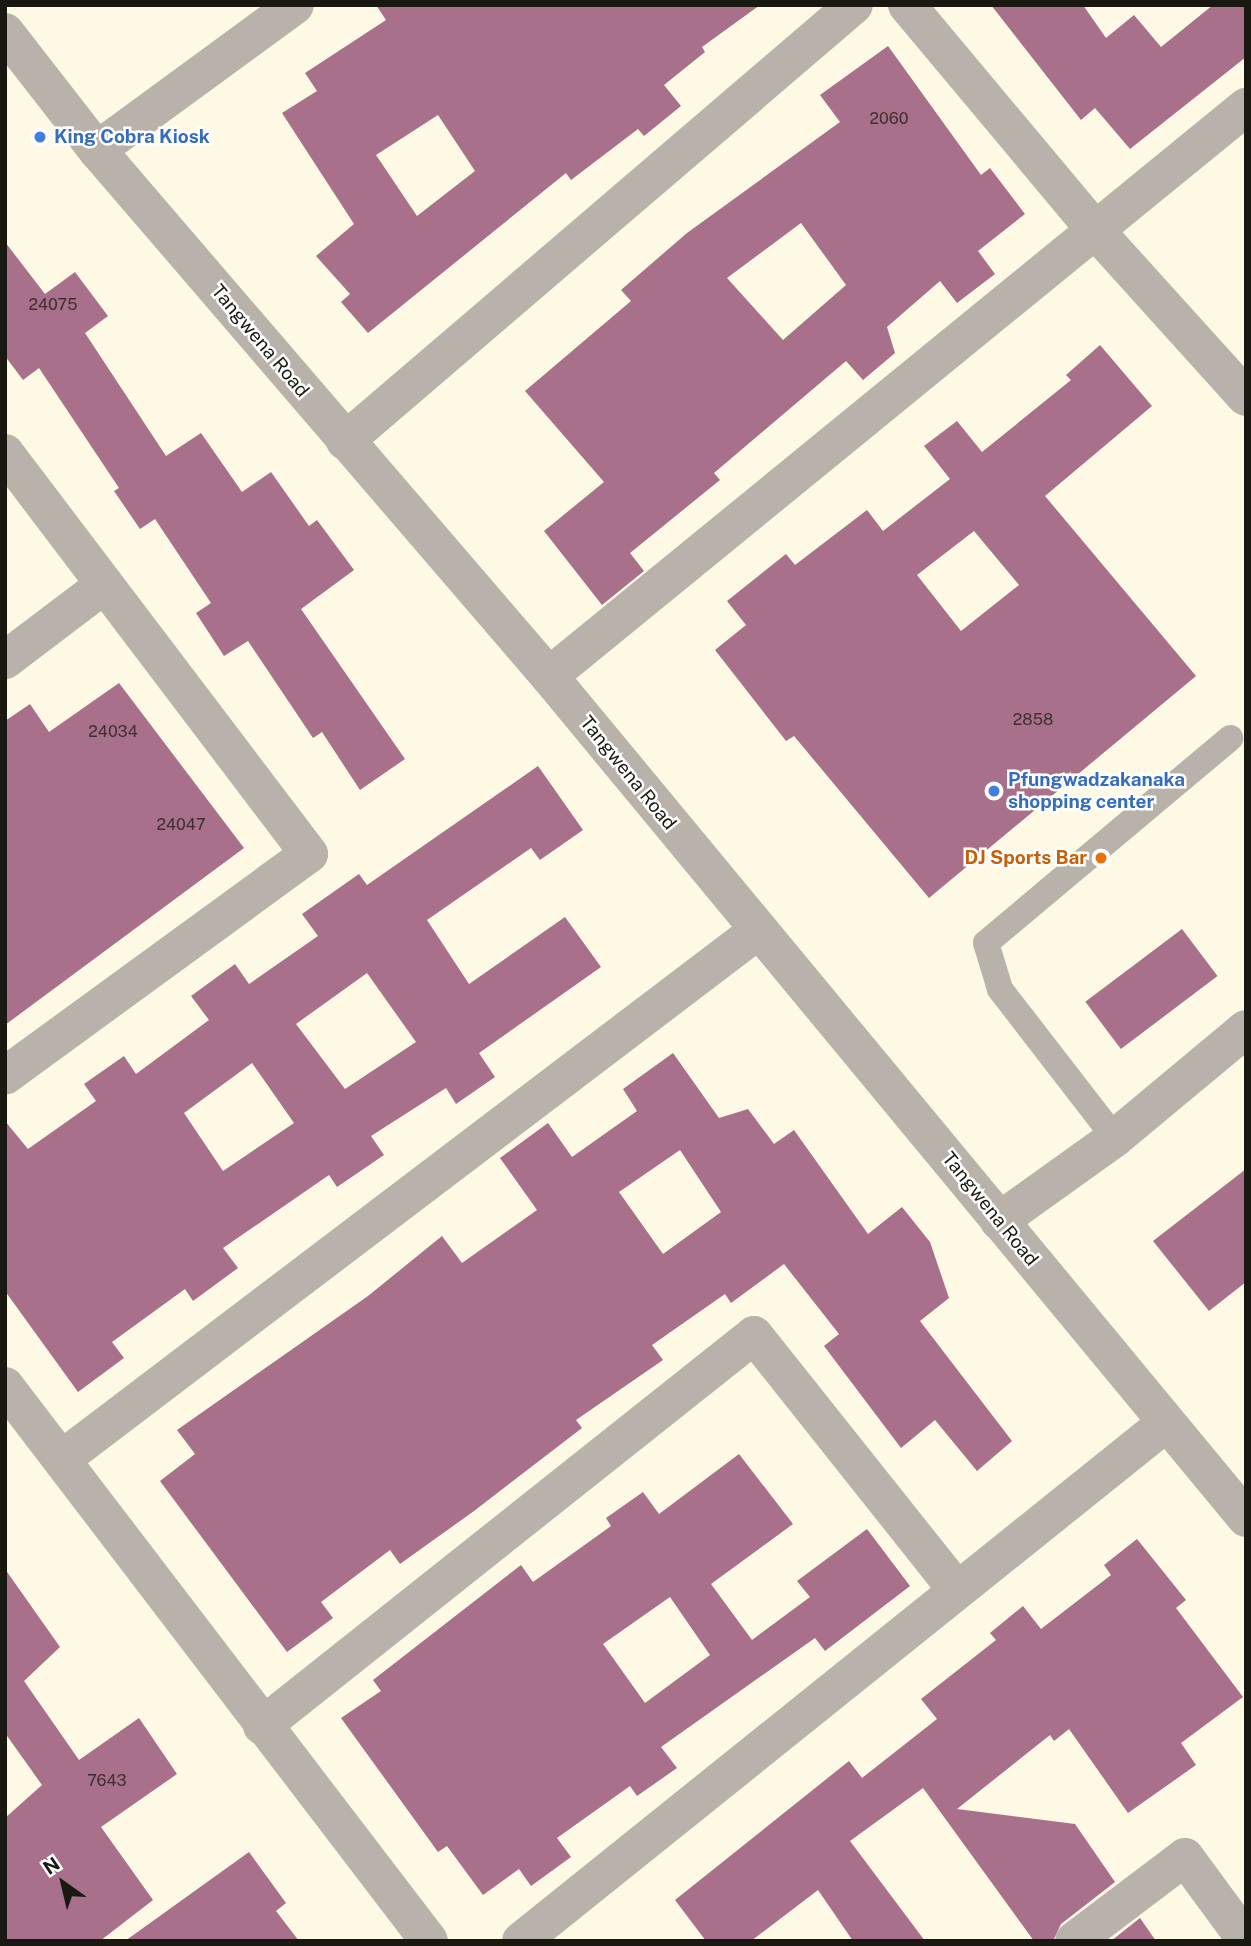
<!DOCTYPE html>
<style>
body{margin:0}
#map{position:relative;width:1251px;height:1946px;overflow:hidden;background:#fef9e4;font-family:"Public Sans",sans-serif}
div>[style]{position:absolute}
.building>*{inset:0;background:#a8708a;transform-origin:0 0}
.service>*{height:26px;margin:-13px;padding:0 13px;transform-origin:13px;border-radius:13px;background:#b8b2aa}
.minor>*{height:38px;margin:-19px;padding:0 19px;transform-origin:19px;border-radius:19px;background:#b8b2aa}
.tertiary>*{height:38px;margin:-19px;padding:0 19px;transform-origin:19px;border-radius:19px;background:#b8b2aa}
.dots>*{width:19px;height:19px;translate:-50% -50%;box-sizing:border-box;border:4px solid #fff;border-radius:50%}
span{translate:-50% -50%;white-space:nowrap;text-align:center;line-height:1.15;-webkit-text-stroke:5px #fff;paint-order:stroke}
.number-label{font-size:16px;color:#3e2f2f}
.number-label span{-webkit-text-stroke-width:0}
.shop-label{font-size:19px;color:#366cbe;font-weight:700}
.left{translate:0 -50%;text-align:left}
.street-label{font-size:19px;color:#1a1911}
.food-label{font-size:19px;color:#c56008;font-weight:700}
.right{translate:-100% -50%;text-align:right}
.frame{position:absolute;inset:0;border:7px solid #1a1911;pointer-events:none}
.north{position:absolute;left:28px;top:1848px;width:70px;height:70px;-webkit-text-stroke:5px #fff;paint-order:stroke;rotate:326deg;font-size:19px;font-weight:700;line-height:28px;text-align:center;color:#1a1911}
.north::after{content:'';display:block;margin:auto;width:24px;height:32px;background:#1a1911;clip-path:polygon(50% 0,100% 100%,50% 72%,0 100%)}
</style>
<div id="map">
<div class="building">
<i style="clip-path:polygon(evenodd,376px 5px,760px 5px,702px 47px,705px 52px,664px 85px,681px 106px,644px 136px,638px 129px,571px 180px,566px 173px,368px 333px,341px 302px,350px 294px,316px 256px,354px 224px,282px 113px,317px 91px,305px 73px,386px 20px,376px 5px,438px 115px,475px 171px,417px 216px,376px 155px,438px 115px)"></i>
<i style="clip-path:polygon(991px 5px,1083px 5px,1106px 38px,1134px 15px,1161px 47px,1213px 5px,1246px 5px,1246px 57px,1130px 149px,1095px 108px,1081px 120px)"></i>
<i style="clip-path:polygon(evenodd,888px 46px,981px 175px,990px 168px,1025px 214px,978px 251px,995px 274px,957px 303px,940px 281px,887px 327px,895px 353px,863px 380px,846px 361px,714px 473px,720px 480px,630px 553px,644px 571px,602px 605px,544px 531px,604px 482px,525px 391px,631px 301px,621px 290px,687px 233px,840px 122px,820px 95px,888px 46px,801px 223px,846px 285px,783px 340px,727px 278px,801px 223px)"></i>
<i style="clip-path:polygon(5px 242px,45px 294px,75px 272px,108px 316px,85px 333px,166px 456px,201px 433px,242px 492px,271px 472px,309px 526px,317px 520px,354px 570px,301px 609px,405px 759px,360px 790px,322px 732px,313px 738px,248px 641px,224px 656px,196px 613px,211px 603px,155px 519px,140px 529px,114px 491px,119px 488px,39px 368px,23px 380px,5px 356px)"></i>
<i style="clip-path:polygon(evenodd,1100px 345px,1152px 406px,1045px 496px,1196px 676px,929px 898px,794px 736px,786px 741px,715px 650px,746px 625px,727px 601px,786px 554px,795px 565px,867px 510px,883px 531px,950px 479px,924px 446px,957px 421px,982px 452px,1071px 380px,1066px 375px,1100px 345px,974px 531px,1019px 585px,961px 631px,917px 575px,974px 531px)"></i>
<i style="clip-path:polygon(119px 683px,244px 848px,5px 1025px,5px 721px,30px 704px,49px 732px)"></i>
<i style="clip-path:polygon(evenodd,538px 766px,583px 830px,540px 860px,531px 848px,427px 920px,469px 984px,565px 917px,601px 967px,479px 1053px,495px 1077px,456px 1104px,446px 1088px,371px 1136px,384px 1155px,337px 1187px,329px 1175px,223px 1248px,238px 1268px,193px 1301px,185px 1289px,112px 1342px,124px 1358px,78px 1392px,5px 1291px,5px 1121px,28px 1149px,96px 1101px,84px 1084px,124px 1056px,136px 1074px,209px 1020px,191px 996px,235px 964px,249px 984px,318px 936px,302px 914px,359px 874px,367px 885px,538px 766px,367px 973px,416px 1042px,345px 1089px,296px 1024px,367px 973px,538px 766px,252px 1063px,294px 1123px,223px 1171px,184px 1113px,252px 1063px)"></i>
<i style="left:1182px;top:929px;width:59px;height:121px;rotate:53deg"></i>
<i style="clip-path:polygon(evenodd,673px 1053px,719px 1118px,748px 1109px,774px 1144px,794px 1130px,868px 1234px,902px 1207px,930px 1242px,949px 1298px,920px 1321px,1012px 1441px,977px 1471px,935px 1420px,901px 1448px,824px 1346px,839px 1334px,784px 1264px,731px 1303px,725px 1294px,652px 1345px,663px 1360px,576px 1420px,582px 1428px,474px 1511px,400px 1564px,390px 1550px,321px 1602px,333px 1618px,287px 1652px,160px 1481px,195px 1454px,177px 1430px,368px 1296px,442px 1236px,462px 1263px,537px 1210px,500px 1158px,548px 1123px,572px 1157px,637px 1111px,623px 1089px,673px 1053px,680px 1150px,721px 1212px,663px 1254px,619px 1192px,680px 1150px)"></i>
<i style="clip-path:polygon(1246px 1169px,1246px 1282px,1209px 1311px,1153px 1241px)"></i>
<i style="clip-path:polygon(evenodd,739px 1454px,793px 1524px,711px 1584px,752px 1640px,810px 1597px,797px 1581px,867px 1529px,910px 1586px,825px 1651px,815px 1638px,661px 1747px,677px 1768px,637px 1796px,630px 1786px,557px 1838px,571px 1857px,531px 1886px,519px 1869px,483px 1895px,447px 1846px,438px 1852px,341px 1718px,381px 1691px,373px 1680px,521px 1565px,533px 1582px,611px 1526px,606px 1518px,643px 1492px,659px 1514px,739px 1454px,670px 1597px,710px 1655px,645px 1703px,603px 1644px,670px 1597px)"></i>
<i style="clip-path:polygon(1137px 1539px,1186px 1600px,1176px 1608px,1243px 1697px,1181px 1743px,1196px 1765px,1128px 1813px,1069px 1729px,1054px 1741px,1050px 1735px,957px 1809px,1075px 1824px,1115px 1882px,1061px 1924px,1053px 1941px,1034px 1941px,923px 1788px,850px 1841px,925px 1941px,853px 1941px,818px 1890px,751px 1941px,706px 1941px,675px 1900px,849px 1761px,862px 1778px,937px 1719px,921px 1699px,996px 1640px,990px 1633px,1023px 1606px,1041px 1629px,1111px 1575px,1104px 1565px)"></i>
<i style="clip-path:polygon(5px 1569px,60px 1647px,24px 1681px,79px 1760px,139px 1718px,177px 1774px,101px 1827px,153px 1900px,100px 1941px,5px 1941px,5px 1818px,42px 1785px,5px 1733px)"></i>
<i style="clip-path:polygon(249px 1852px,286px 1903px,276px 1911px,299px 1941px,125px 1941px)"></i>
<i style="clip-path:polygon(1140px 1918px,1156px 1941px,1111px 1941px)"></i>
</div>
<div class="service">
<i style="left:1115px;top:1138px;width:188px;rotate:-127.7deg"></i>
<i style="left:1000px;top:989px;width:48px;rotate:-106.9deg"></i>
<i style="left:986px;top:943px;width:319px;rotate:-40deg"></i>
</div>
<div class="minor">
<i style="left:907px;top:5px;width:293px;rotate:50.1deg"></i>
<i style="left:1095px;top:230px;width:225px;rotate:47.9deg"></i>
<i style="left:97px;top:150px;width:245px;rotate:-36.2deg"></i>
<i style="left:345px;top:441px;width:670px;rotate:-40.58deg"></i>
<i style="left:5px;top:453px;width:503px;rotate:52.83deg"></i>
<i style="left:309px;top:854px;width:376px;rotate:143.9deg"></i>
<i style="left:5px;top:660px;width:124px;rotate:-37.1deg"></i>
<i style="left:549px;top:676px;width:900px;rotate:-39.23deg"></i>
<i style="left:999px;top:1221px;width:143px;rotate:-35.6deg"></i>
<i style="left:1115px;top:1138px;width:170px;rotate:-39.8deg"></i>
<i style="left:5px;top:1386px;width:698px;rotate:52.62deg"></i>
<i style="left:62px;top:1459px;width:871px;rotate:-37.21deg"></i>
<i style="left:262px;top:1726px;width:628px;rotate:-38.47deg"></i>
<i style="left:754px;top:1335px;width:326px;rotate:51.5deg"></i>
<i style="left:521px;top:1941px;width:826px;rotate:-38.76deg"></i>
<i style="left:1074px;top:1941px;width:139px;rotate:-37.1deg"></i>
<i style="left:1185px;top:1857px;width:103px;rotate:53.7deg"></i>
</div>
<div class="tertiary">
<i style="left:5px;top:32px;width:150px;rotate:52.1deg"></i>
<i style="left:97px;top:150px;width:694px;rotate:49.33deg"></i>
<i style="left:549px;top:676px;width:1093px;rotate:50.38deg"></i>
</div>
<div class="dots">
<i style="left:40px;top:137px;background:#3f7fe0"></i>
<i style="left:994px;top:791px;background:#3f7fe0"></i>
<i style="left:1101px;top:858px;background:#e8710a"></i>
</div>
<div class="number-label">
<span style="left:889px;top:119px">2060</span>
<span style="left:53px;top:305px">24075</span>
<span style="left:1033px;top:720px">2858</span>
<span style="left:113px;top:732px">24034</span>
<span style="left:181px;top:825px">24047</span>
<span style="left:107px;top:1781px">7643</span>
</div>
<div class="shop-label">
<span class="left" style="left:54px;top:137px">King Cobra Kiosk</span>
<span class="left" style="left:1008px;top:791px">Pfungwadzakanaka<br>shopping center</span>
</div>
<div class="street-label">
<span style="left:260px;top:341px;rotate:50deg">Tangwena Road</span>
<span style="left:628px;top:773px;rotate:51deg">Tangwena Road</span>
<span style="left:990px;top:1209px;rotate:51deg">Tangwena Road</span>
</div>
<div class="food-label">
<span class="right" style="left:1087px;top:858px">DJ Sports Bar</span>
</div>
<div class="frame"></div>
<div class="north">N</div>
</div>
